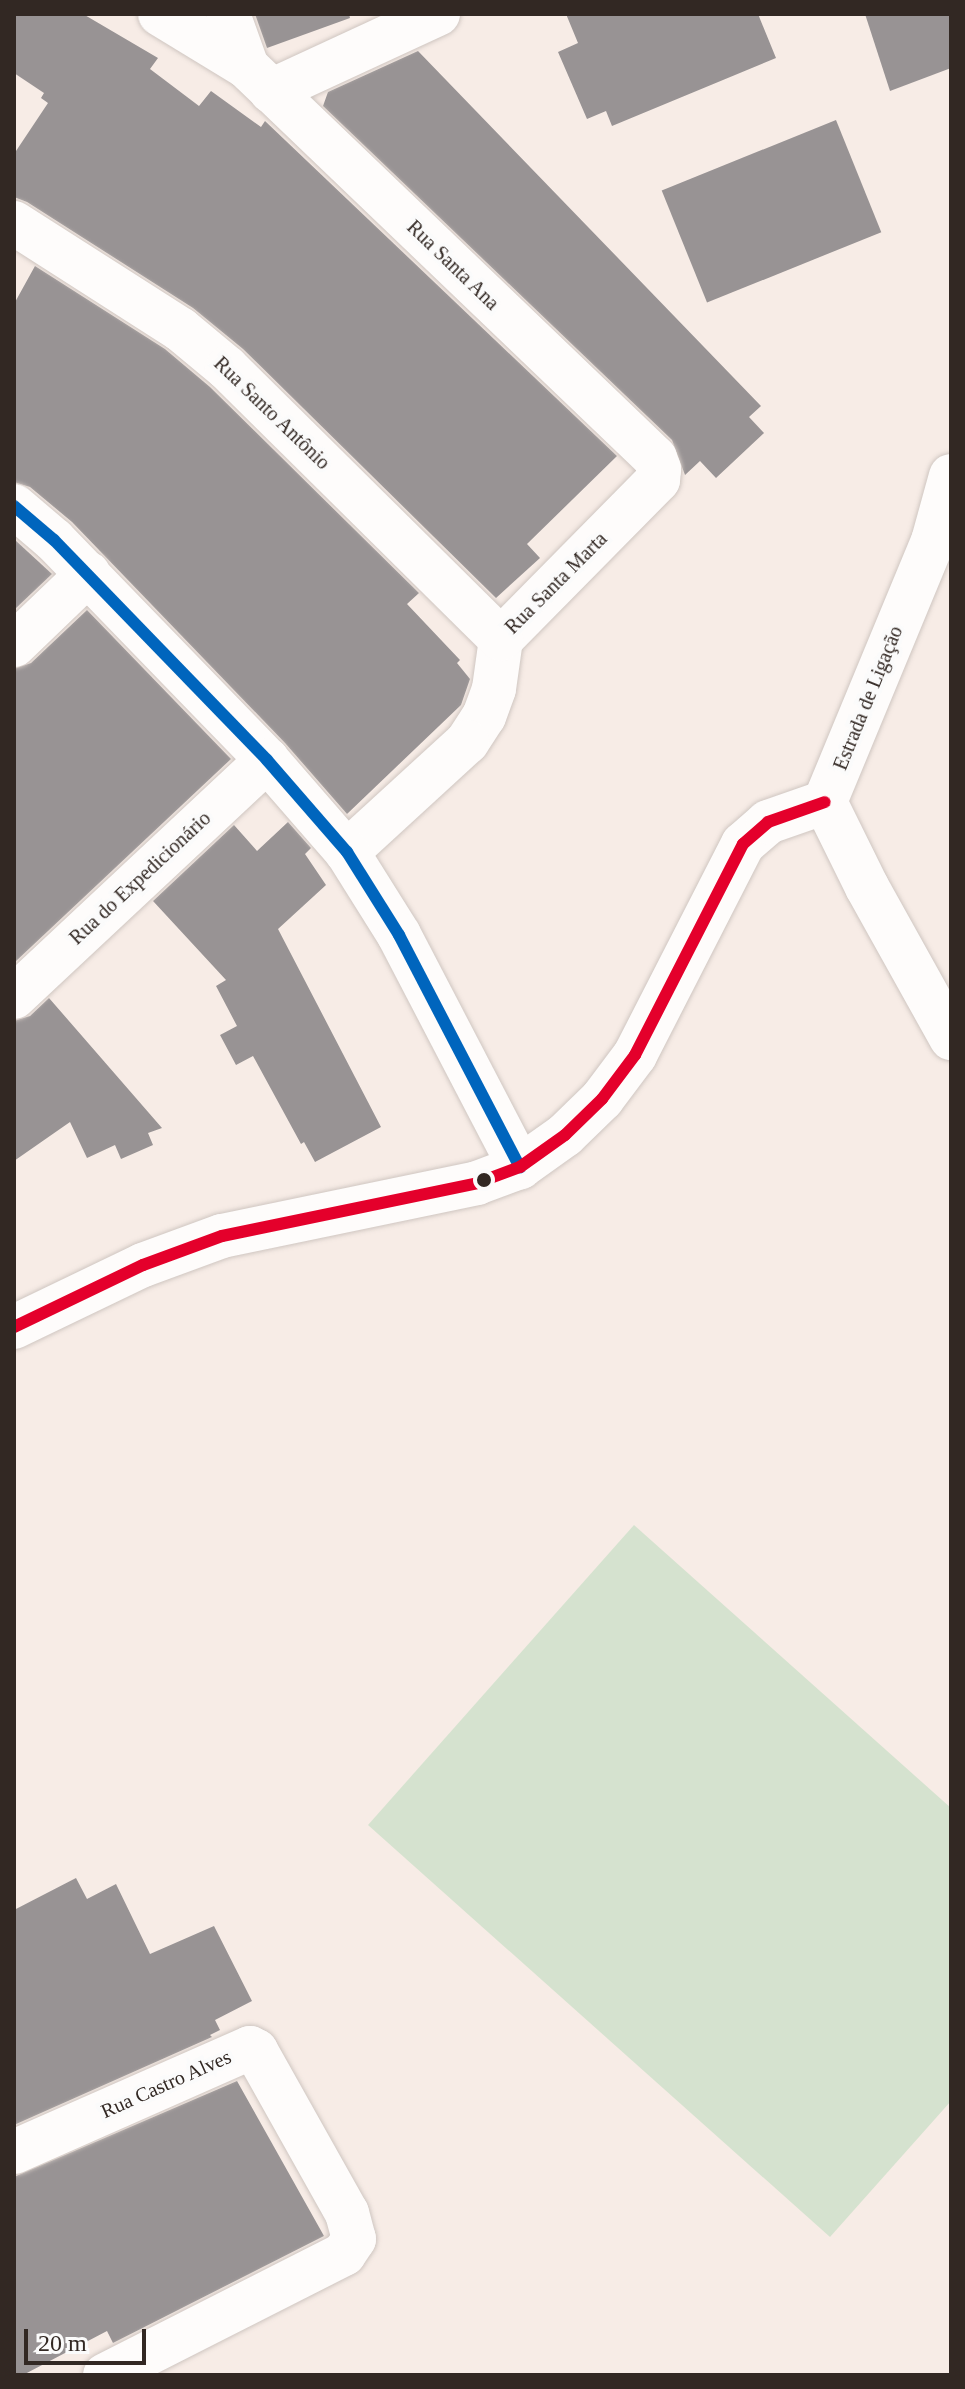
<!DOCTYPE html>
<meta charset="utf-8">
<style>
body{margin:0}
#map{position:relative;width:965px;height:2389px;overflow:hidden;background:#f7ece6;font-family:"Times New Roman",serif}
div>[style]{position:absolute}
.green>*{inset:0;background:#d5e2cf}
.building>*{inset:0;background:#989394;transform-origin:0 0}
.roads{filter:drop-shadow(0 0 2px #cfc6c1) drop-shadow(0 0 2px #cfc6c1)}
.minor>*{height:44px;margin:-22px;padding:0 22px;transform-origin:22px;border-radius:22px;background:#fefcfb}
.major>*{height:44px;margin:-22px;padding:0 22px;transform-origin:22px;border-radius:22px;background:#fefcfb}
.bus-1>*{height:12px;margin:-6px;padding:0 6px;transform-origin:6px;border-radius:6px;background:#0065bd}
.bus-2>*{height:12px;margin:-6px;padding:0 6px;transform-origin:6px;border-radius:6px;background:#e4002b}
.dots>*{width:22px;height:22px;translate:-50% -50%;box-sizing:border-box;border:4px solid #fbfbfb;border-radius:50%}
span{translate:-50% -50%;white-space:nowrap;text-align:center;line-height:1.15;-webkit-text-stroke:8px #fbfbfb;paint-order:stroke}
.street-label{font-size:20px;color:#322823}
.frame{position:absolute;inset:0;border:16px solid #322823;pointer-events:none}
.scale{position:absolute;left:24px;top:2329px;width:122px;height:36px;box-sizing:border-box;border:4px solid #322823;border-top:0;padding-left:10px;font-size:24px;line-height:28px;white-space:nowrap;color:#322823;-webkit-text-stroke:6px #fbfbfb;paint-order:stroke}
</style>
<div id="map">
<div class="green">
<i style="clip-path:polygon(634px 1525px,951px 1808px,951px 2101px,830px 2237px,368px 1825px)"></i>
</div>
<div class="building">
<i style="clip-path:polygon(14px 14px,83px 14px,158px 58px,150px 69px,199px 106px,211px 91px,261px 127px,265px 121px,617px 456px,527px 544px,540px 558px,496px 598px,243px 349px,193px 308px,27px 202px,14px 197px,14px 154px,48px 103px,41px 98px,44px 93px,14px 73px)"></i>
<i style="clip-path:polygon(255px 14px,349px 14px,350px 18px,267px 48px)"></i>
<i style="clip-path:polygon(566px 14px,758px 14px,776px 58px,612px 126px,606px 111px,587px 119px,558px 52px,578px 43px)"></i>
<i style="clip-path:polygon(865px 14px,951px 14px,951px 68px,890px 91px)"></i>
<i style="clip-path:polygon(418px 51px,761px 406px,749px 417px,764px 433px,716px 478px,700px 461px,685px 475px,672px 440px,323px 106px,328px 92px)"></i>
<i style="left:836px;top:120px;width:121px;height:188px;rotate:68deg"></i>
<i style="clip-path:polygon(35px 266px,165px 349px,210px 387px,419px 593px,407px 604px,460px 660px,457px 663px,470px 679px,461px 705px,347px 814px,285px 743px,72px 522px,30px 487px,14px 482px,14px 304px)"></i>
<i style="clip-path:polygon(14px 539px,52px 574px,14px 610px)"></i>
<i style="clip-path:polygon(87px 610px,231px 759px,14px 963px,14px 669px,31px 663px)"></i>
<i style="clip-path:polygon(288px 822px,311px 848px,305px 854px,326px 885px,278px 929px,381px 1127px,315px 1162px,304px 1142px,301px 1144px,253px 1056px,236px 1065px,220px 1035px,237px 1026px,216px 986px,226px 980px,153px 901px,234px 825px,257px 851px)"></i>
<i style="clip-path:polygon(49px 998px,162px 1128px,148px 1133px,153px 1145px,121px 1159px,115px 1145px,87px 1158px,70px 1122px,14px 1161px,14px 1021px,30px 1016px)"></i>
<i style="clip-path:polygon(76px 1878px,87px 1899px,116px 1884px,150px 1954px,214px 1926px,252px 2001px,215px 2020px,220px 2030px,210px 2035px,212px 2037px,14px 2125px,14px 1910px)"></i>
<i style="clip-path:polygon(237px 2081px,324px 2236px,113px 2343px,107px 2331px,23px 2375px,14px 2375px,14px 2177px)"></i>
</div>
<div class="roads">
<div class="minor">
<i style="left:160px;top:14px;width:102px;rotate:31.3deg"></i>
<i style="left:247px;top:67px;width:565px;rotate:43.78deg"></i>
<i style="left:655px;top:458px;width:12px;rotate:70deg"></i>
<i style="left:659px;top:469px;width:11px;rotate:95deg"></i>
<i style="left:658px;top:480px;width:223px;rotate:134.6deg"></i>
<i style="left:501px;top:639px;width:50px;rotate:98deg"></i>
<i style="left:494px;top:689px;width:29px;rotate:110deg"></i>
<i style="left:484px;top:716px;width:31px;rotate:123deg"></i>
<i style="left:467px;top:742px;width:163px;rotate:137.5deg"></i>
<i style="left:228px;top:14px;width:56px;rotate:70.3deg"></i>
<i style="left:271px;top:91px;width:184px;rotate:-24.8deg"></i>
<i style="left:14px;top:223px;width:197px;rotate:32.6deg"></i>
<i style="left:180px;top:329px;width:61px;rotate:39.7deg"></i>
<i style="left:227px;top:368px;width:385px;rotate:44.7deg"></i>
<i style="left:14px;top:506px;width:52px;rotate:40.4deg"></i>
<i style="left:54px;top:540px;width:306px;rotate:45.9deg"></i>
<i style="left:267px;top:760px;width:122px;rotate:49deg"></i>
<i style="left:347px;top:852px;width:98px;rotate:57.9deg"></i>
<i style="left:399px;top:935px;width:262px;rotate:62.5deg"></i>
<i style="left:14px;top:645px;width:103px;rotate:-43.8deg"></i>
<i style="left:14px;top:997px;width:347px;rotate:-43.1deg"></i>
<i style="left:14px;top:1327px;width:143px;rotate:-25.7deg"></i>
<i style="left:143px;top:1265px;width:84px;rotate:-20.2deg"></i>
<i style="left:222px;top:1236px;width:260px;rotate:-11.7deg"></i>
<i style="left:477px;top:1183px;width:46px;rotate:-20.4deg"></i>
<i style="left:520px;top:1167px;width:55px;rotate:-35.4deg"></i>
<i style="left:565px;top:1135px;width:52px;rotate:-44.2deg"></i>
<i style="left:602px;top:1099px;width:55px;rotate:-53.1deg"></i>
<i style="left:635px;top:1055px;width:237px;rotate:-62.9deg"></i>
<i style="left:743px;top:844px;width:33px;rotate:-41deg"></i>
<i style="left:768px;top:822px;width:60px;rotate:-19.3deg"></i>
<i style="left:14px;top:2152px;width:258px;rotate:-23.8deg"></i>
<i style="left:250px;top:2048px;width:7px;rotate:27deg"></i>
<i style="left:256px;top:2051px;width:186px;rotate:60.7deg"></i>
<i style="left:347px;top:2213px;width:27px;rotate:75deg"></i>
<i style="left:354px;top:2239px;width:18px;rotate:124deg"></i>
<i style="left:344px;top:2254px;width:268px;rotate:153.1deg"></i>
</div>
<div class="major">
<i style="left:951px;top:476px;width:67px;rotate:105.5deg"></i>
<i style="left:933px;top:541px;width:282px;rotate:112.5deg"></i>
<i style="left:825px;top:802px;width:95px;rotate:63.7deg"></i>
<i style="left:867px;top:887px;width:173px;rotate:60.9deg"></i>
</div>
</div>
<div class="bus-1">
<i style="left:14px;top:506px;width:52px;rotate:40.4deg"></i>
<i style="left:54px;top:540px;width:306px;rotate:45.9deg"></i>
<i style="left:267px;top:760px;width:122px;rotate:49deg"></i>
<i style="left:347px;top:852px;width:98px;rotate:57.9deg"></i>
<i style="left:399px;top:935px;width:262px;rotate:62.5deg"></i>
</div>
<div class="bus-2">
<i style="left:14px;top:1327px;width:143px;rotate:-25.7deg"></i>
<i style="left:143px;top:1265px;width:84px;rotate:-20.2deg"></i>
<i style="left:222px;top:1236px;width:260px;rotate:-11.7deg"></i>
<i style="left:477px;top:1183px;width:46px;rotate:-20.4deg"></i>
<i style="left:520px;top:1167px;width:55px;rotate:-35.4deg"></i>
<i style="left:565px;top:1135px;width:52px;rotate:-44.2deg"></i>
<i style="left:602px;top:1099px;width:55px;rotate:-53.1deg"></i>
<i style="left:635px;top:1055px;width:237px;rotate:-62.9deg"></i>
<i style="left:743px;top:844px;width:33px;rotate:-41deg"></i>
<i style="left:768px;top:822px;width:60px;rotate:-19.3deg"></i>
</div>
<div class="dots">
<i style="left:484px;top:1180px;background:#322823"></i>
</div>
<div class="street-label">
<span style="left:453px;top:265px;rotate:44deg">Rua Santa Ana</span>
<span style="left:272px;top:413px;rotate:44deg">Rua Santo Antônio</span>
<span style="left:556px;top:583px;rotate:-45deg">Rua Santa Marta</span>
<span style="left:868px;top:698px;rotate:-68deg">Estrada de Ligação</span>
<span style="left:140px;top:878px;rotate:-43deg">Rua do Expedicionário</span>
<span style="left:166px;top:2084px;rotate:-24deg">Rua Castro Alves</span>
</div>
<div class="frame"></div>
<div class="scale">20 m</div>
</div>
